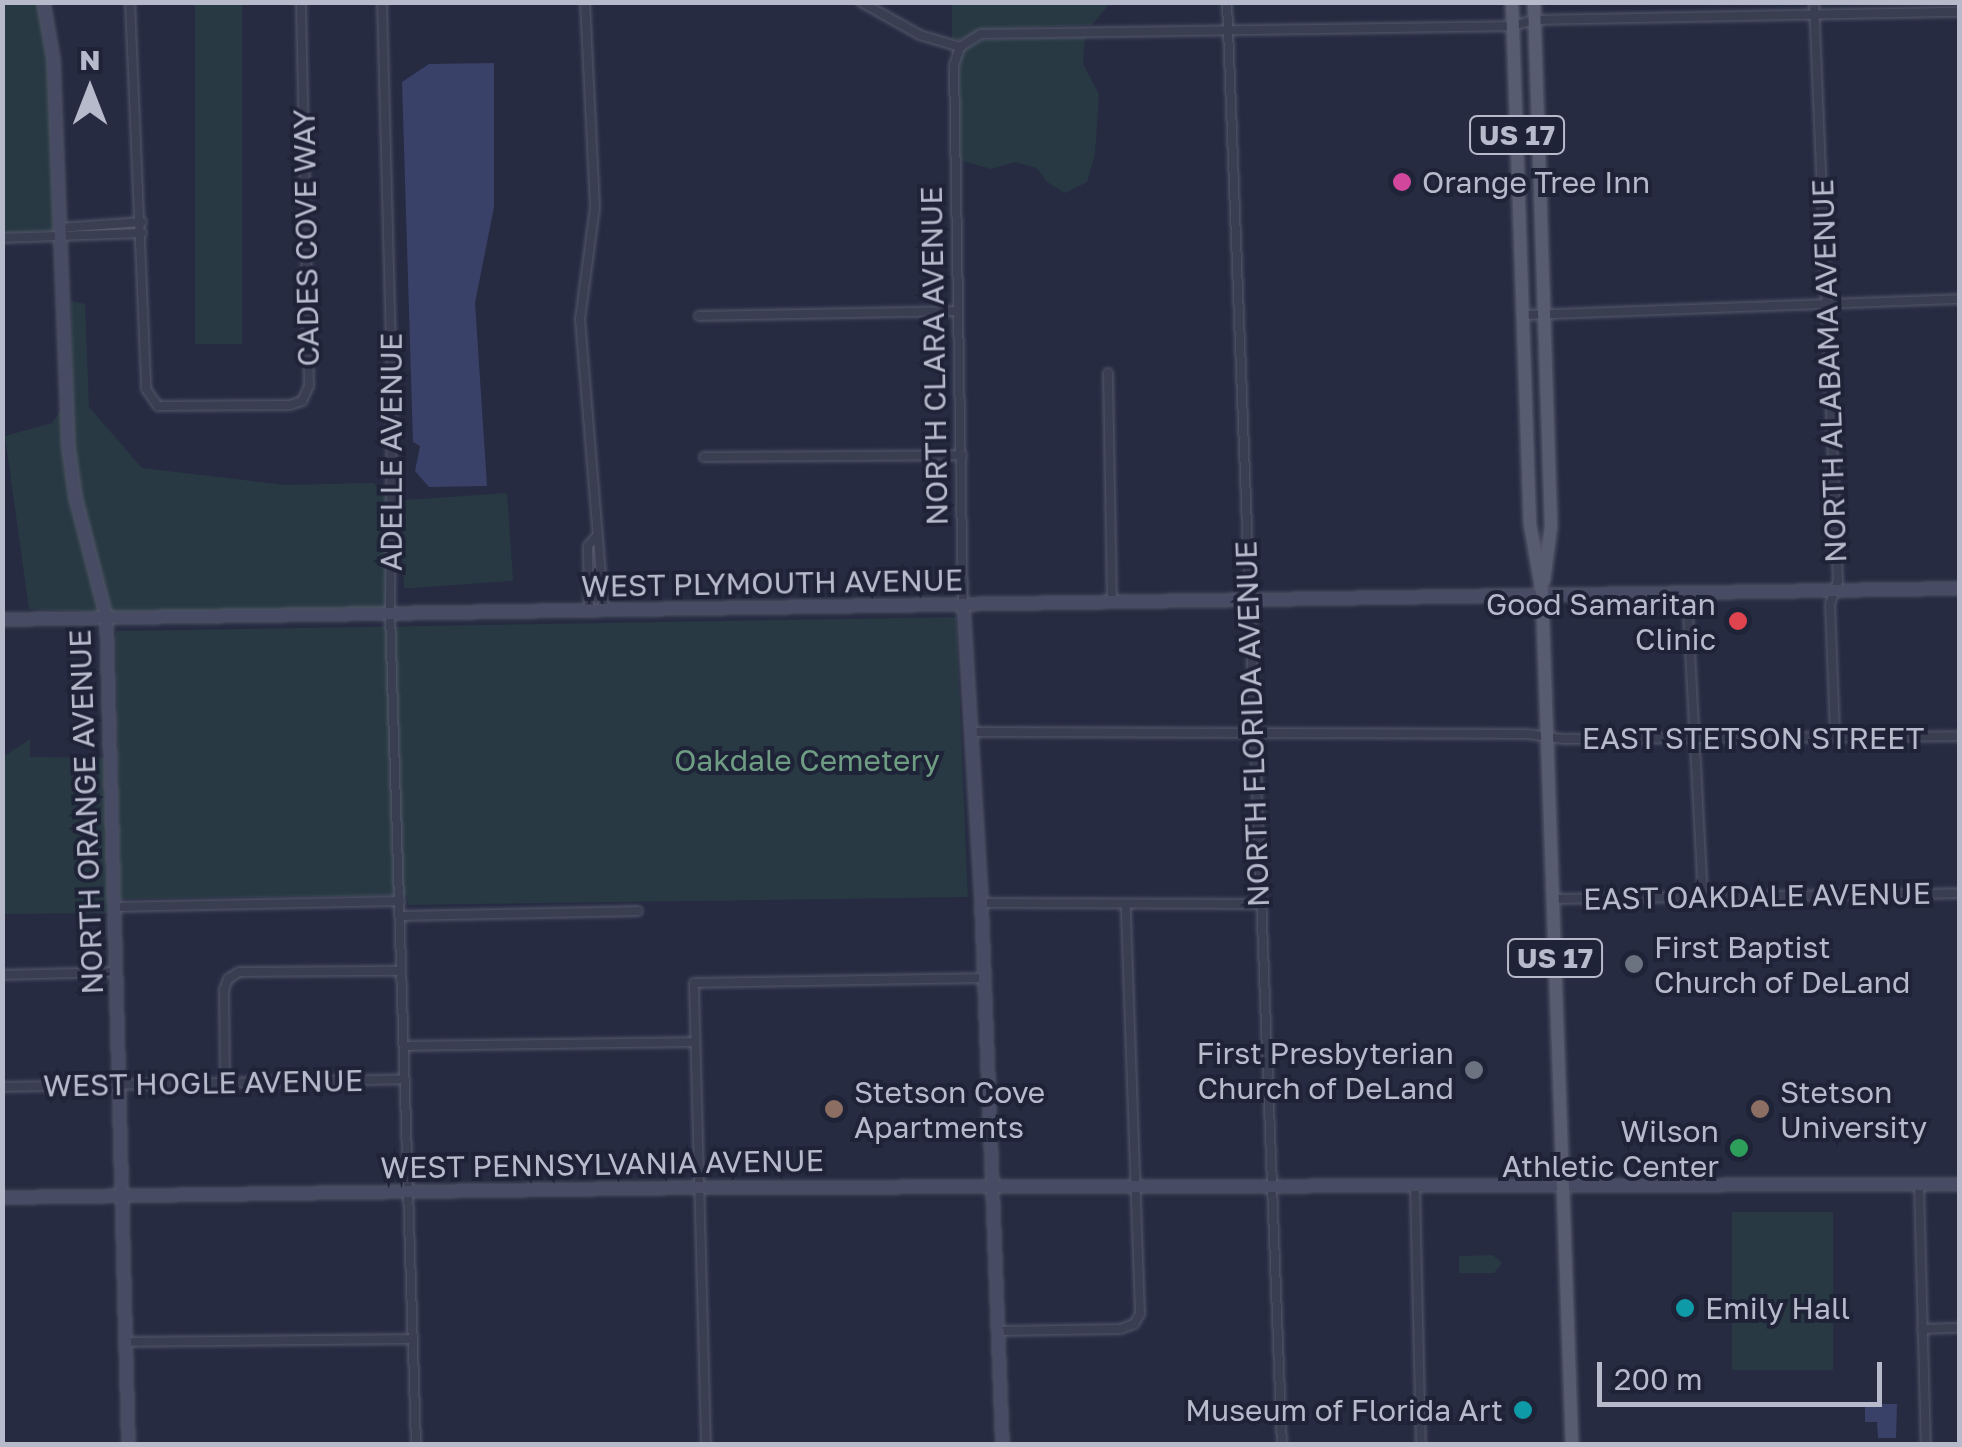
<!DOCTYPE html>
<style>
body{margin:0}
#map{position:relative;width:1962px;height:1447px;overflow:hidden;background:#262b42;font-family:"Golos Text",sans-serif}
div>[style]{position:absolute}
.green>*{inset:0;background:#283943;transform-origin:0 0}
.water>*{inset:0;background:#394169}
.roads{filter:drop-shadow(0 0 2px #55596b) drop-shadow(0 0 2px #55596b)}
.street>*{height:8px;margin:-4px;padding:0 4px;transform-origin:4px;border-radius:4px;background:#3a3e51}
.secondary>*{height:11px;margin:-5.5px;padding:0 5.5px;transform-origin:5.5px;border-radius:5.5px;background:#484b64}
.primary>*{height:12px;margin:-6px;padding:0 6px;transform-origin:6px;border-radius:6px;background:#585c71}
.dots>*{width:28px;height:28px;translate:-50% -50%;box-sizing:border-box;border:5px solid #1f2337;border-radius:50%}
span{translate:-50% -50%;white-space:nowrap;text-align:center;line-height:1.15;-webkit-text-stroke:8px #1f2337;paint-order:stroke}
.shield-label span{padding:2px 8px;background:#1f2337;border:2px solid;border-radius:8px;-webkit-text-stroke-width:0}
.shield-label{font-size:28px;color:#b7bacb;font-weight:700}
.poi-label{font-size:30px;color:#b7bacb}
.left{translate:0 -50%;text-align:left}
.right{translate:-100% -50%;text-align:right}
.street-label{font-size:30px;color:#b7bacb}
.park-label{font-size:30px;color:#6e9d84}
.frame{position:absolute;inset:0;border:5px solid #b7bacb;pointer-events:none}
.north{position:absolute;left:40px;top:40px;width:100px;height:100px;-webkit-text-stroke:8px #1f2337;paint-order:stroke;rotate:0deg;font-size:28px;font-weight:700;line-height:40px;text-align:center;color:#b7bacb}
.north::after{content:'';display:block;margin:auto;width:35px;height:45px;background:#b7bacb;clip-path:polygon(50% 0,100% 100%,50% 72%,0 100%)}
.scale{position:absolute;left:1597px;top:1362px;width:285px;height:45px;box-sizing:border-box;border:5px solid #b7bacb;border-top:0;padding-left:12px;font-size:30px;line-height:35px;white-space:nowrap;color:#b7bacb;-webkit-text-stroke:8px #1f2337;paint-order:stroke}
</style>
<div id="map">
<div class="green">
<i style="clip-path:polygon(2px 3px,38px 3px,48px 59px,54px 231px,3px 233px)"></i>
<i style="left:195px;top:3px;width:47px;height:341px"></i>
<i style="clip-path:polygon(952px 3px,952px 2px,1110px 3px,1092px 25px,981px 29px,959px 40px,952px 39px)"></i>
<i style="clip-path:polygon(1085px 37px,1083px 64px,1099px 94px,1095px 154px,1087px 182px,1065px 193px,1047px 182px,1037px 168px,1015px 162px,991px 169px,960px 160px,959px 66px,964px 50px,982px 40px)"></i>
<i style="clip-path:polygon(71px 301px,85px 304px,89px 407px,142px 468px,285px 485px,373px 483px,388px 496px,386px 608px,110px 612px,80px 496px,73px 446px)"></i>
<i style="clip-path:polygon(62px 408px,100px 612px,29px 609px,5px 436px,52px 423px)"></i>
<i style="left:507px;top:493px;width:88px;height:109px;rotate:86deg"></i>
<i style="clip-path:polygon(956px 617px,968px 897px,408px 905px,407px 895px,120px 899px,116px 631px)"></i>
<i style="clip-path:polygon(30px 739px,30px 757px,104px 758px,108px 913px,3px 914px,3px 757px)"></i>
<i style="left:1833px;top:1212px;width:158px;height:101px;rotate:90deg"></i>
<i style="clip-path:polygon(1493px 1255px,1502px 1263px,1494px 1273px,1459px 1273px,1459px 1256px)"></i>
</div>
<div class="water">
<i style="clip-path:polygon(494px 63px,494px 207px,475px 303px,487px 486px,429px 487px,415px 471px,420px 446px,413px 442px,402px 82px,429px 64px)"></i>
<i style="clip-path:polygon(1865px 1404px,1897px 1404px,1896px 1438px,1878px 1438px,1877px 1422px,1865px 1422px)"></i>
</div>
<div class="roads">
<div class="street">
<i style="left:130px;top:2px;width:387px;rotate:87.6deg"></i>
<i style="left:146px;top:389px;width:21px;rotate:55deg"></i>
<i style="left:158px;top:406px;width:132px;rotate:-0.4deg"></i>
<i style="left:290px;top:405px;width:13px;rotate:-18deg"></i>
<i style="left:302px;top:401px;width:17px;rotate:-65deg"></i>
<i style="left:309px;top:386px;width:384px;rotate:-91.2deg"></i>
<i style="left:382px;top:2px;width:377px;rotate:88.5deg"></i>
<i style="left:392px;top:379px;width:234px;rotate:90.5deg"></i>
<i style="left:390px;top:613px;width:831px;rotate:88.21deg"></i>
<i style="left:585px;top:2px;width:205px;rotate:87.2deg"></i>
<i style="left:595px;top:207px;width:113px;rotate:97.6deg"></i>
<i style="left:580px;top:319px;width:292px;rotate:85.3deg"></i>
<i style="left:861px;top:2px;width:68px;rotate:29.2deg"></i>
<i style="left:920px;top:35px;width:42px;rotate:16.7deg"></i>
<i style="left:1227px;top:2px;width:1443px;rotate:87.82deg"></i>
<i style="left:1814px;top:2px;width:579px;rotate:87.63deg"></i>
<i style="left:1838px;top:581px;width:24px;rotate:109deg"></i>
<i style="left:1830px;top:604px;width:133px;rotate:87.8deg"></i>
<i style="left:960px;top:47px;width:25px;rotate:-32deg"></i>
<i style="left:981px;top:34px;width:532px;rotate:-0.86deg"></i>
<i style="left:1513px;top:26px;width:22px;rotate:-16deg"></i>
<i style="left:1534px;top:20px;width:426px;rotate:-1.1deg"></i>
<i style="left:960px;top:47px;width:19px;rotate:108deg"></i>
<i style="left:954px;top:65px;width:540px;rotate:89.05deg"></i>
<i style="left:59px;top:228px;width:83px;rotate:-4.1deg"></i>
<i style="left:2px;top:238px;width:140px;rotate:-2deg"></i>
<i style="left:1524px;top:315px;width:436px;rotate:-2.1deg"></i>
<i style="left:699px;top:316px;width:259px;rotate:-1.1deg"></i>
<i style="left:1108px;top:373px;width:230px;rotate:89deg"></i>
<i style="left:704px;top:457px;width:258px;rotate:-0.4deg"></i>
<i style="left:1687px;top:593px;width:304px;rotate:87deg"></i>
<i style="left:589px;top:610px;width:64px;rotate:-90.9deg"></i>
<i style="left:588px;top:546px;width:11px;rotate:-49deg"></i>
<i style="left:971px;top:732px;width:556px;rotate:0.21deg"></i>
<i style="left:1527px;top:734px;width:37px;rotate:8deg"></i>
<i style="left:1564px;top:739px;width:396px;rotate:-0.4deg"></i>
<i style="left:1554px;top:899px;width:406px;rotate:-0.8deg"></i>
<i style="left:981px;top:903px;width:277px;rotate:0.2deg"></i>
<i style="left:113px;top:907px;width:287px;rotate:-1.2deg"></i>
<i style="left:400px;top:916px;width:238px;rotate:-1.2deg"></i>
<i style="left:2px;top:975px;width:113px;rotate:-1.5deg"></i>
<i style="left:404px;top:1046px;width:291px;rotate:-0.8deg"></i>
<i style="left:225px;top:1082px;width:92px;rotate:-90.6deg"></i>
<i style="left:224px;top:990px;width:12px;rotate:-70deg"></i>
<i style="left:228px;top:979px;width:13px;rotate:-32deg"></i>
<i style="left:239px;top:972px;width:162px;rotate:-0.4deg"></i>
<i style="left:2px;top:1087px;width:402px;rotate:-1.1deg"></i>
<i style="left:1919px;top:1185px;width:259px;rotate:88.5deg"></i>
<i style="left:1415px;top:1186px;width:258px;rotate:88.7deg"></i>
<i style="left:1922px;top:1329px;width:38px;rotate:-2deg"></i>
<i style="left:998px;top:1331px;width:122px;rotate:-0.9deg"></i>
<i style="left:1120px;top:1329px;width:15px;rotate:-20deg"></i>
<i style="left:1134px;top:1324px;width:12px;rotate:-59deg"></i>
<i style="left:1140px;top:1314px;width:409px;rotate:-92deg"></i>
<i style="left:125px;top:1342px;width:287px;rotate:-0.6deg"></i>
<i style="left:706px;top:1444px;width:461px;rotate:-91.5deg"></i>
<i style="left:694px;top:983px;width:289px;rotate:-1deg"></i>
</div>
<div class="secondary">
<i style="left:43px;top:2px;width:58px;rotate:80deg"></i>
<i style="left:53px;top:59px;width:388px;rotate:87.8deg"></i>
<i style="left:68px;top:447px;width:50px;rotate:82deg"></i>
<i style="left:75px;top:497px;width:124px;rotate:75.5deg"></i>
<i style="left:106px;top:617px;width:827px;rotate:88.48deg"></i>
<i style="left:963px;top:605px;width:299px;rotate:86.5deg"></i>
<i style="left:981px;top:903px;width:541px;rotate:87.78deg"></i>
<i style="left:2px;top:619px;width:1958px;rotate:-0.91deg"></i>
<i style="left:2px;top:1197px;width:699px;rotate:-0.82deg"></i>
<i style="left:701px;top:1187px;width:1259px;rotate:-0.14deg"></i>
</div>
<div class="primary">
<i style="left:1512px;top:2px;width:522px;rotate:88.03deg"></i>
<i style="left:1530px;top:524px;width:70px;rotate:80.1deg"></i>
<i style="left:1542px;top:593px;width:852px;rotate:87.98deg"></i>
<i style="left:1534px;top:2px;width:524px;rotate:88.14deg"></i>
<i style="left:1551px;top:526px;width:55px;rotate:97.3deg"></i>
</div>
</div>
<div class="dots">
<i style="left:1402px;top:182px;background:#d1479c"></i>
<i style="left:1738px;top:621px;background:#e0444e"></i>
<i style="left:1634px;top:964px;background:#6b7280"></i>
<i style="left:1474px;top:1070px;background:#6b7280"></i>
<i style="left:834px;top:1109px;background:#8d6e63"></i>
<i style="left:1760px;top:1109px;background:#8d6e63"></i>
<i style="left:1739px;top:1148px;background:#2e9e5b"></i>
<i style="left:1685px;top:1308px;background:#0f9aa8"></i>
<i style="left:1523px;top:1410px;background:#0f9aa8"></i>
</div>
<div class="shield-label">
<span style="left:1517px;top:135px">US 17</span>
<span style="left:1555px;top:958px">US 17</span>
</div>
<div class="poi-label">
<span class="left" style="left:1422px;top:182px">Orange Tree Inn</span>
<span class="right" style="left:1716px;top:621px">Good Samaritan<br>Clinic</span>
<span class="left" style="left:1654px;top:964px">First Baptist<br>Church of DeLand</span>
<span class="right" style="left:1454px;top:1070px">First Presbyterian<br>Church of DeLand</span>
<span class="left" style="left:854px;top:1109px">Stetson Cove<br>Apartments</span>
<span class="left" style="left:1780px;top:1109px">Stetson<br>University</span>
<span class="right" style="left:1719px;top:1148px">Wilson<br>Athletic Center</span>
<span class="left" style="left:1705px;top:1308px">Emily Hall</span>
<span class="right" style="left:1503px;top:1410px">Museum of Florida Art</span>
</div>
<div class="street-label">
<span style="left:306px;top:238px;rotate:-91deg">CADES COVE WAY</span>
<span style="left:934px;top:356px;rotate:-91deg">NORTH CLARA AVENUE</span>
<span style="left:1829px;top:371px;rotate:-92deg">NORTH ALABAMA AVENUE</span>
<span style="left:391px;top:452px;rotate:-90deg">ADELLE AVENUE</span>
<span style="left:772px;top:583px;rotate:-1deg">WEST PLYMOUTH AVENUE</span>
<span style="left:1252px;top:724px;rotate:-92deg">NORTH FLORIDA AVENUE</span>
<span style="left:1753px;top:738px">EAST STETSON STREET</span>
<span style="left:86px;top:812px;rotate:-92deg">NORTH ORANGE AVENUE</span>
<span style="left:1757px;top:896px;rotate:-1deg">EAST OAKDALE AVENUE</span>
<span style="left:203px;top:1083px;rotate:-1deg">WEST HOGLE AVENUE</span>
<span style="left:602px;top:1164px;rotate:-1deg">WEST PENNSYLVANIA AVENUE</span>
</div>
<div class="park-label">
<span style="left:807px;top:760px">Oakdale Cemetery</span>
</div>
<div class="frame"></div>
<div class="north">N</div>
<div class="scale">200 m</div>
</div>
